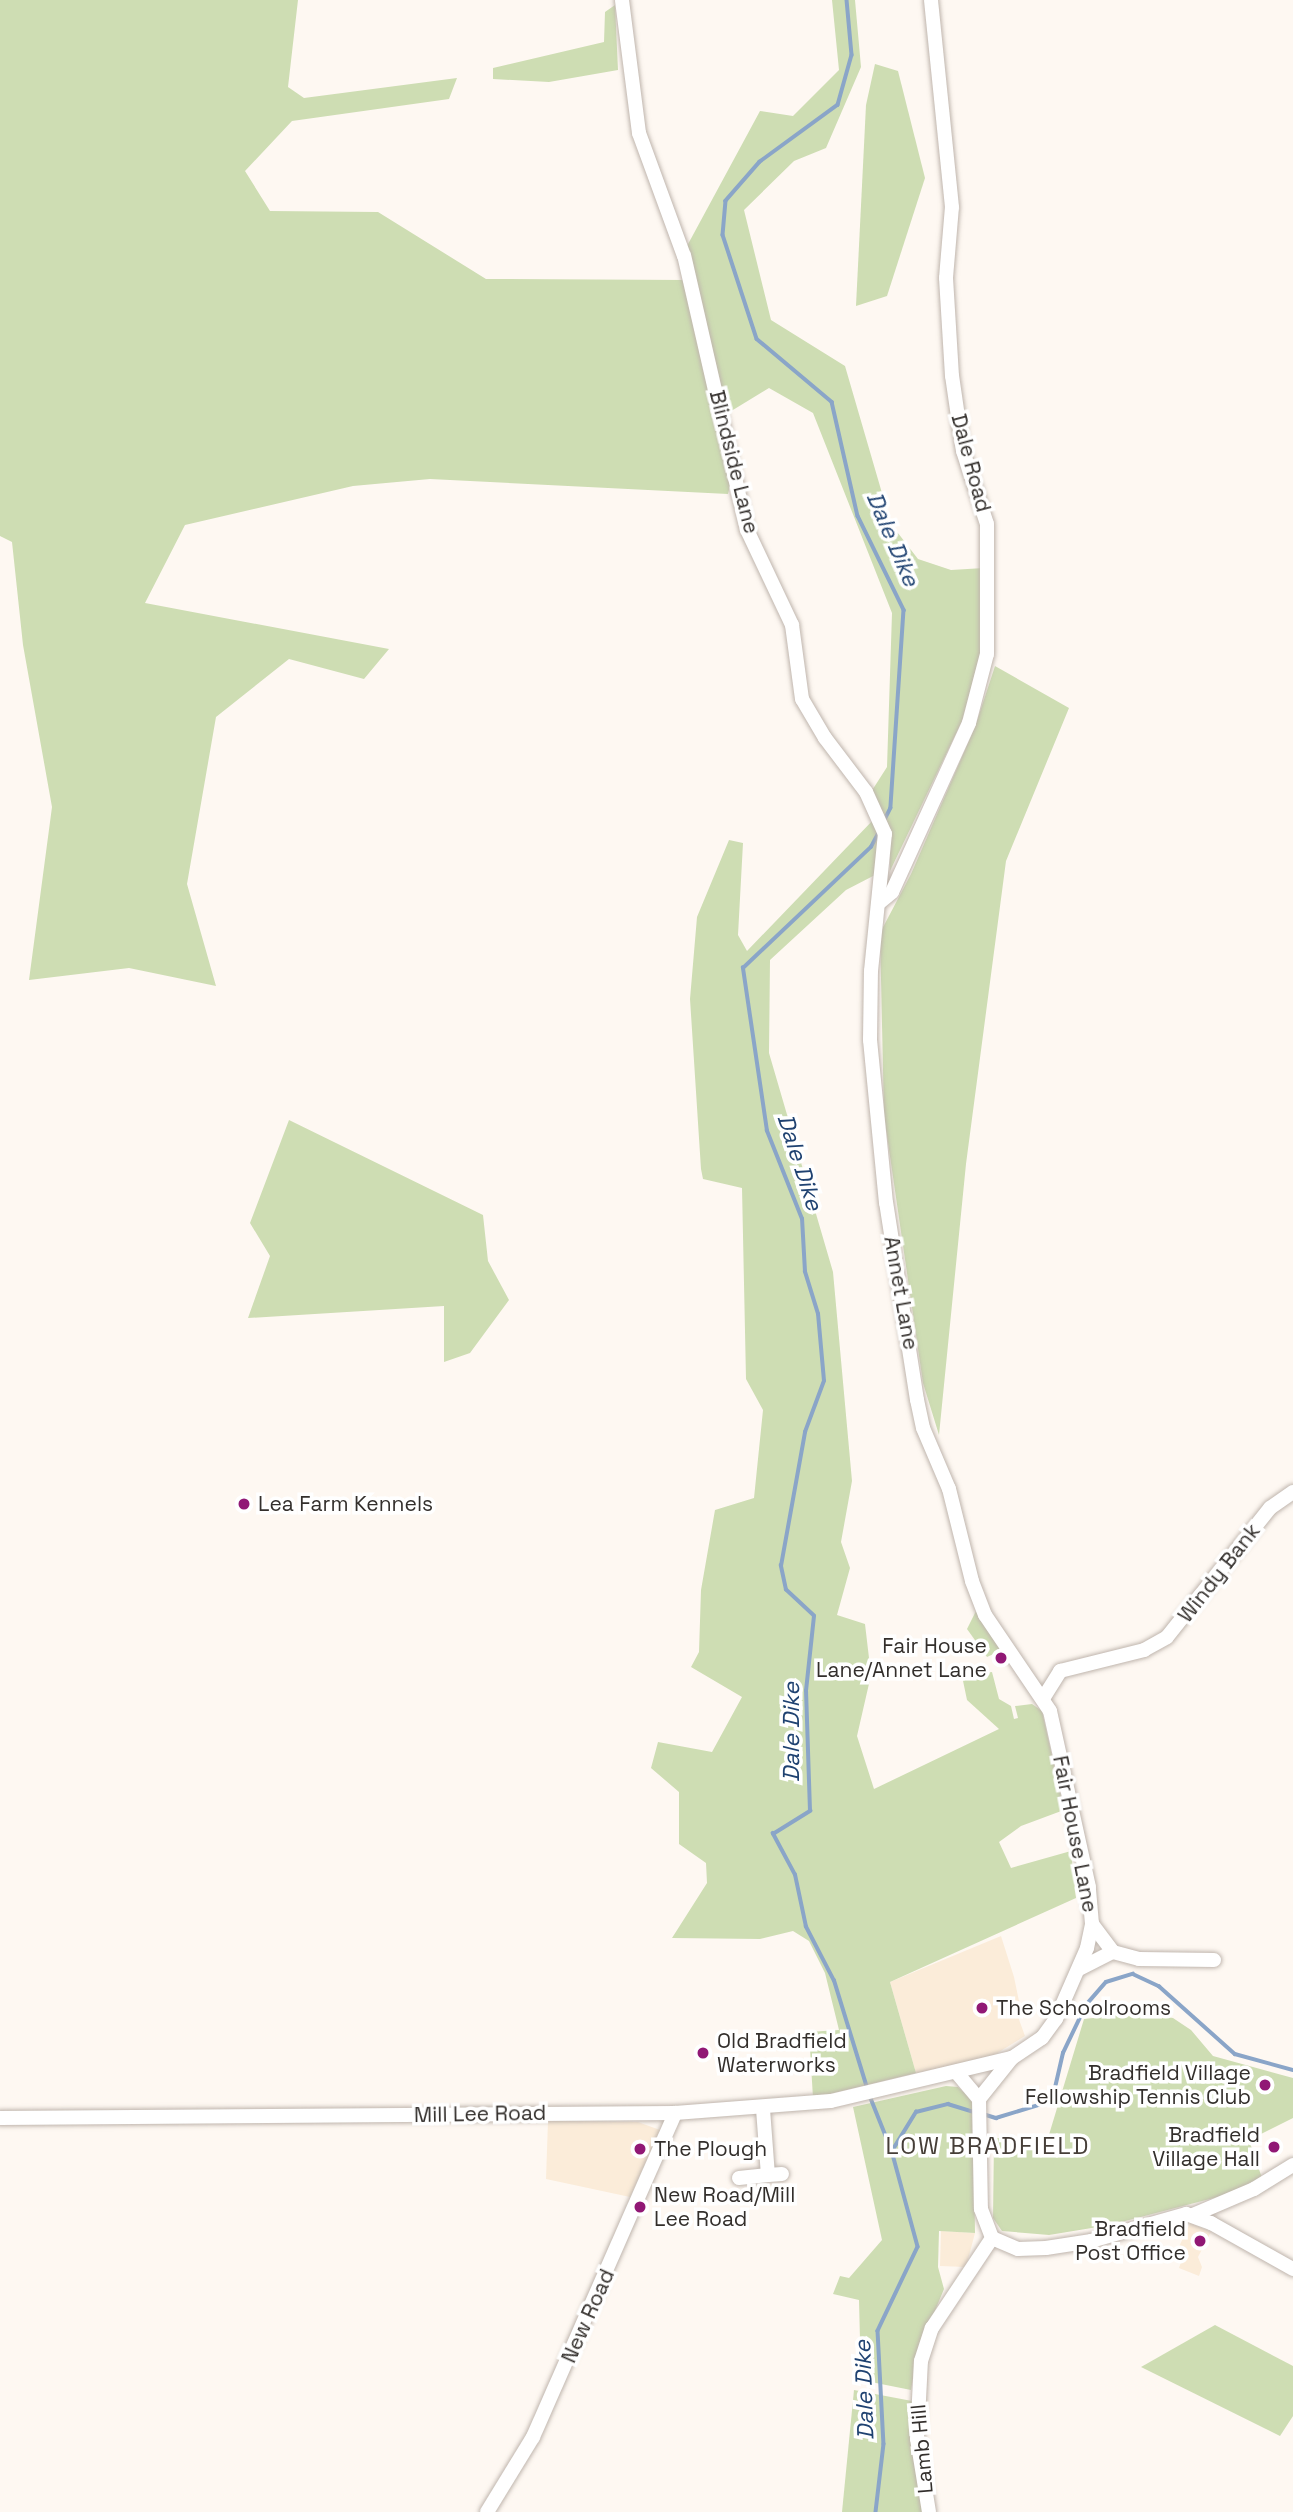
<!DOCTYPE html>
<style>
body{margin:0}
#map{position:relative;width:1293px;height:2512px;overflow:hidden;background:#fef8f2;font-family:"Space Grotesk",sans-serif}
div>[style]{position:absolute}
.commercial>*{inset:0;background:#fbecd9}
.green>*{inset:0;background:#ceddb3}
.stream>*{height:3.5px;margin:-1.75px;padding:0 1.75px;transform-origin:1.75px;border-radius:1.75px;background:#8aa5c8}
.roads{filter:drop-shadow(0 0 2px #bfb5ad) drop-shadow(0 0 2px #bfb5ad)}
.minor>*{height:14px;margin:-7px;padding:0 7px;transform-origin:7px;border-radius:7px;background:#fff}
.dots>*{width:19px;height:19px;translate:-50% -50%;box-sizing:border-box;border:4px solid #fff;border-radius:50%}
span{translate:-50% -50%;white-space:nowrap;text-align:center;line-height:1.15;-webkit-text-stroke:7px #fff;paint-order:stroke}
.street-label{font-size:21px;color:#332f2c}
.poi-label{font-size:21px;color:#332f2c}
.left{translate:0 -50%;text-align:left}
.right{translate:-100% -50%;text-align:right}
.water-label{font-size:23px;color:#1f4271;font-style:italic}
.quarter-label{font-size:24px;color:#463e38;letter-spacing:2px}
</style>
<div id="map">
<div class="commercial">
<i style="clip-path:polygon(1001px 1936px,1014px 1977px,1020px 2006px,1017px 2014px,1025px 2036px,991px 2057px,916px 2073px,890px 1982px)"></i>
<i style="clip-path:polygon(548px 2121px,638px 2122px,660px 2130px,630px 2197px,546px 2179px)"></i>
<i style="clip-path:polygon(1190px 2223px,1211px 2232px,1198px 2257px,1202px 2267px,1199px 2276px,1179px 2268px,1183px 2256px,1177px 2251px)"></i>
<i style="clip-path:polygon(941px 2231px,975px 2233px,966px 2267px,940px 2266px)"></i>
</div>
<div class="green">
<i style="clip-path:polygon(0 0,298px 0,288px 87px,304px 98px,457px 78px,449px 99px,292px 121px,245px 171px,270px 211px,378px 212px,486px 279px,686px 280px,732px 478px,728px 494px,430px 479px,353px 486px,185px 525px,145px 603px,389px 649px,364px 679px,289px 659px,216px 717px,187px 884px,216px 986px,129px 968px,29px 980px,52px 807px,23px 645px,12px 542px,0 536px)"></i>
<i style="clip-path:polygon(832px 0,855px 0,861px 67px,826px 148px,794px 161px,744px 210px,771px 320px,845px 366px,891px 524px,918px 559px,951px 570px,984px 568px,981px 651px,962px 721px,890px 871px,890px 829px,871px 792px,887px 767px,892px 613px,813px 413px,769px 388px,728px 413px,687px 246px,760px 111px,793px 116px,839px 70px)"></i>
<i style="clip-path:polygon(615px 5px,618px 70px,549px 82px,493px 79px,493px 68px,604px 42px,605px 12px)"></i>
<i style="clip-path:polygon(875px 64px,898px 71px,925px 178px,887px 296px,856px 306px,866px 105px)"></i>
<i style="clip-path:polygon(995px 666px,1069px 708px,1006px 861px,966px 1164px,939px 1435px,923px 1383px,884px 1115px,880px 933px,911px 874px,975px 727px)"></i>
<i style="clip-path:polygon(875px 818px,881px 835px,875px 875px,846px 890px,770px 960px,769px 1053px,833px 1272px,852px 1481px,841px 1542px,850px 1568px,837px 1615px,865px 1624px,871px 1675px,857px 1736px,874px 1789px,999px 1729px,967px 1700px,962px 1676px,992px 1672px,999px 1699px,1011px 1706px,1014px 1719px,1018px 1718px,1015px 1706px,1032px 1704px,1042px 1711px,1064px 1810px,1021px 1826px,999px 1842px,1011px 1868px,1071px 1851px,1076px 1898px,890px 1982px,916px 2073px,813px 2098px,809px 2032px,839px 2030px,825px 1973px,809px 1941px,793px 1931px,760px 1939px,672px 1938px,707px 1883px,706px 1863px,679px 1844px,679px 1792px,651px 1768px,658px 1742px,712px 1752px,742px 1697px,691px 1667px,699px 1652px,701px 1590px,715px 1510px,754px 1498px,763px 1410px,746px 1379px,742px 1188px,703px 1179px,701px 1169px,690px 999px,697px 917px,729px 840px,743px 843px,738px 935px,747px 951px)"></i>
<i style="clip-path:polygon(289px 1120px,483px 1215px,488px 1261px,509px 1300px,470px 1353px,444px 1362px,444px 1306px,248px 1318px,270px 1256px,250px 1223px)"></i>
<i style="clip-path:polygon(976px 1611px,1002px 1650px,987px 1657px,967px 1629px)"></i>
<i style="clip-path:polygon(1138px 2013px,1173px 2018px,1191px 2030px,1213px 2056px,1293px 2078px,1293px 2118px,1249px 2140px,1262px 2178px,1252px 2188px,1110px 2225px,1049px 2235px,1002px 2231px,993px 2218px,994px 2138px,1048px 2138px,1084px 2019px)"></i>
<i style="clip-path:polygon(946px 2086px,958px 2087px,973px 2101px,975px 2233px,939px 2231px,938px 2267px,944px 2289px,917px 2354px,911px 2390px,861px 2380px,859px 2300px,833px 2294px,840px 2276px,849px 2278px,882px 2240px,853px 2107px)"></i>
<i style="clip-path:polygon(1215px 2325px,1293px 2366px,1293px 2416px,1280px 2436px,1141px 2367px)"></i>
<i style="clip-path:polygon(854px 2390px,912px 2401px,923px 2512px,842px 2512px)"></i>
</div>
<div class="stream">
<i style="left:847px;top:0;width:55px;rotate:84.8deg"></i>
<i style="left:852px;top:55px;width:52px;rotate:105.6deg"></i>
<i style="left:838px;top:105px;width:97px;rotate:143.8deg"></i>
<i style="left:760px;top:162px;width:52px;rotate:131.1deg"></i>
<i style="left:726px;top:201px;width:34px;rotate:95deg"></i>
<i style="left:723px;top:235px;width:109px;rotate:71.9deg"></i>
<i style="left:757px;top:339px;width:98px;rotate:40deg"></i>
<i style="left:832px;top:402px;width:117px;rotate:77.2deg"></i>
<i style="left:858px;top:516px;width:105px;rotate:63.9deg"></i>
<i style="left:904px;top:610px;width:198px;rotate:93.8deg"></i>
<i style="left:891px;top:808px;width:16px;rotate:117deg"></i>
<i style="left:867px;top:2088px;width:112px;rotate:-107.1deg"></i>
<i style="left:834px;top:1981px;width:61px;rotate:-117.4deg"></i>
<i style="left:806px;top:1927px;width:53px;rotate:-101.9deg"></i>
<i style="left:795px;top:1875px;width:47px;rotate:-118.2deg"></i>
<i style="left:773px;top:1834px;width:44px;rotate:-31.9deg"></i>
<i style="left:810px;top:1811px;width:120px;rotate:-91.9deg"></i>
<i style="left:806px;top:1691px;width:75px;rotate:-83.9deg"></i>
<i style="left:814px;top:1616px;width:38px;rotate:-137deg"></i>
<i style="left:786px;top:1590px;width:25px;rotate:-102deg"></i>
<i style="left:781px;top:1566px;width:136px;rotate:-79.8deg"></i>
<i style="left:805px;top:1432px;width:54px;rotate:-69.6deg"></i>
<i style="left:824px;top:1381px;width:67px;rotate:-95.1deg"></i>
<i style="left:818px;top:1314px;width:44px;rotate:-107.2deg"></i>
<i style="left:805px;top:1272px;width:53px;rotate:-93.2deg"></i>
<i style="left:802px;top:1219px;width:95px;rotate:-111.7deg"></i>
<i style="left:767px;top:1131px;width:165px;rotate:-98.4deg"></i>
<i style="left:743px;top:968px;width:176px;rotate:-43.4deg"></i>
<i style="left:871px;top:847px;width:17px;rotate:-62deg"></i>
<i style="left:870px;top:2096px;width:59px;rotate:68.2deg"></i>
<i style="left:892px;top:2151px;width:99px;rotate:74.8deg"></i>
<i style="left:918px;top:2247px;width:93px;rotate:115.5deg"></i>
<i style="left:878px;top:2331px;width:113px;rotate:87deg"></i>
<i style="left:884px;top:2444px;width:68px;rotate:96.7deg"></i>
<i style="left:983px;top:2114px;width:14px;rotate:17deg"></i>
<i style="left:996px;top:2118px;width:59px;rotate:-16.9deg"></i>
<i style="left:1052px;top:2101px;width:49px;rotate:-77.1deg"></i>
<i style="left:1063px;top:2053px;width:53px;rotate:-64.4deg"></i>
<i style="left:1086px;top:2005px;width:30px;rotate:-49deg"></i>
<i style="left:1106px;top:1982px;width:28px;rotate:-17deg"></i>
<i style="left:1133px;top:1974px;width:29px;rotate:25deg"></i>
<i style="left:1159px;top:1986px;width:102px;rotate:41.8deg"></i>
<i style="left:1235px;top:2054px;width:60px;rotate:15.4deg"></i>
<i style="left:892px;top:2151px;width:46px;rotate:-58.4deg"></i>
<i style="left:916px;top:2112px;width:33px;rotate:-14deg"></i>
<i style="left:948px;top:2104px;width:28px;rotate:17deg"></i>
</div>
<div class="roads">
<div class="minor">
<i style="left:879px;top:903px;width:17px;rotate:-40deg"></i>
<i style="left:892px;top:892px;width:186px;rotate:-65.5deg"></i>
<i style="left:969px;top:723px;width:71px;rotate:-75.4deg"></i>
<i style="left:987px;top:654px;width:130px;rotate:-90deg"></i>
<i style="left:987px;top:524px;width:77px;rotate:-108.2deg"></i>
<i style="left:963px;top:451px;width:76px;rotate:-98.3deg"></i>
<i style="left:952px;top:376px;width:98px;rotate:-93.5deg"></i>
<i style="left:946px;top:278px;width:71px;rotate:-85.2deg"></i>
<i style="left:952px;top:207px;width:208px;rotate:-95.8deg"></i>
<i style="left:1044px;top:1697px;width:31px;rotate:-58deg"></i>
<i style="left:1060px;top:1671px;width:87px;rotate:-14deg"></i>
<i style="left:1144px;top:1650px;width:26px;rotate:-29deg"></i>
<i style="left:1167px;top:1637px;width:165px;rotate:-51.4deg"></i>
<i style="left:1270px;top:1508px;width:28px;rotate:-35deg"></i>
<i style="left:1092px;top:1924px;width:35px;rotate:53deg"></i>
<i style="left:1079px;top:1969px;width:38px;rotate:-27deg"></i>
<i style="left:1113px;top:1952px;width:27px;rotate:15deg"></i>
<i style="left:1139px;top:1959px;width:75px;rotate:0.8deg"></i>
<i style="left:957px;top:2073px;width:34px;rotate:50deg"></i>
<i style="left:979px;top:2099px;width:110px;rotate:89deg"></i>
<i style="left:981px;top:2209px;width:31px;rotate:69deg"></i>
<i style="left:992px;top:2238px;width:28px;rotate:23deg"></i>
<i style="left:1018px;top:2249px;width:28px;rotate:-2deg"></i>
<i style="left:1046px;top:2248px;width:46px;rotate:-8.8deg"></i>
<i style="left:1091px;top:2241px;width:99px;rotate:-15.9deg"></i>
<i style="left:1186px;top:2214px;width:27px;rotate:20deg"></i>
<i style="left:1211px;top:2223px;width:94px;rotate:29.3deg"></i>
<i style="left:979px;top:2099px;width:53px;rotate:-51.2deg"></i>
<i style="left:763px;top:2109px;width:66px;rotate:85.7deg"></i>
<i style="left:768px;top:2175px;width:14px;rotate:-4deg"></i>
<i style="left:0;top:2118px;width:675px;rotate:-0.42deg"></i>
<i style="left:675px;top:2113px;width:156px;rotate:-4.4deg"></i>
<i style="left:831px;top:2101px;width:186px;rotate:-13.4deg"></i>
<i style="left:1012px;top:2058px;width:36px;rotate:-34deg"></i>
<i style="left:1042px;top:2038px;width:24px;rotate:-54deg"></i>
<i style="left:1056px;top:2019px;width:77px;rotate:-66.4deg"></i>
<i style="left:1087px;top:1948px;width:25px;rotate:-78deg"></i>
<i style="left:1092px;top:1924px;width:37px;rotate:-95deg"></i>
<i style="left:1089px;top:1887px;width:180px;rotate:-102.5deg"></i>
<i style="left:1050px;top:1711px;width:116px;rotate:-124.1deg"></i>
<i style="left:985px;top:1615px;width:36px;rotate:-111deg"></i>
<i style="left:972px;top:1581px;width:95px;rotate:-104deg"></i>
<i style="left:949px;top:1489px;width:66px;rotate:-113.1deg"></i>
<i style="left:923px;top:1428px;width:29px;rotate:-102deg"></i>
<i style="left:917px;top:1400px;width:199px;rotate:-98.9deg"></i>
<i style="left:886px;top:1203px;width:164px;rotate:-95.6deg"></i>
<i style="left:870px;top:1040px;width:69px;rotate:-89.2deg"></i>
<i style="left:871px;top:971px;width:138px;rotate:-84.2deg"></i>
<i style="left:885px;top:834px;width:46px;rotate:-114.3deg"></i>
<i style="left:866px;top:792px;width:68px;rotate:-127.2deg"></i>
<i style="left:825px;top:738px;width:45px;rotate:-120.5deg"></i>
<i style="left:802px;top:699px;width:75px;rotate:-97.7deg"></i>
<i style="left:792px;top:625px;width:105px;rotate:-115.3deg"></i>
<i style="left:747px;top:530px;width:281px;rotate:-102.9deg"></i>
<i style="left:684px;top:256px;width:131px;rotate:-110.1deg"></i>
<i style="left:639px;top:133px;width:134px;rotate:-97.3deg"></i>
<i style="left:739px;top:2178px;width:29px;rotate:-6deg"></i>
<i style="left:1193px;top:2215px;width:66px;rotate:-23.1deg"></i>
<i style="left:1254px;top:2189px;width:46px;rotate:-31.6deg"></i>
<i style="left:487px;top:2512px;width:88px;rotate:-58.5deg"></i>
<i style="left:533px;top:2437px;width:354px;rotate:-66.3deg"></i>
<i style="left:929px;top:2512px;width:74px;rotate:-99.3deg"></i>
<i style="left:917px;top:2439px;width:78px;rotate:-87.1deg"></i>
<i style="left:921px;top:2361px;width:35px;rotate:-72deg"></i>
<i style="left:932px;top:2328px;width:108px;rotate:-56.3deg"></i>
</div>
</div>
<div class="dots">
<i style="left:244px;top:1504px;background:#911875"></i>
<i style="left:1001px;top:1658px;background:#911875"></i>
<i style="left:982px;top:2008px;background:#911875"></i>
<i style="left:703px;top:2053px;background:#911875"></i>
<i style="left:1265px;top:2085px;background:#911875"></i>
<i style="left:1274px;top:2147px;background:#911875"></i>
<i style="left:640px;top:2149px;background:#911875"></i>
<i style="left:640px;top:2207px;background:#911875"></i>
<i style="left:1200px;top:2241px;background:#911875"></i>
</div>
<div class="street-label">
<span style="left:734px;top:462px;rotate:76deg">Blindside Lane</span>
<span style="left:971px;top:463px;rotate:75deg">Dale Road</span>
<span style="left:901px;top:1293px;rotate:80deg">Annet Lane</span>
<span style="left:1219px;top:1573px;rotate:-52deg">Windy Bank</span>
<span style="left:1075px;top:1834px;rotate:79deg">Fair House Lane</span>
<span style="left:480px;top:2114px;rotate:-1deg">Mill Lee Road</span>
<span style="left:588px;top:2316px;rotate:-66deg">New Road</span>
<span style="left:922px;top:2449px;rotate:-95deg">Lamb Hill</span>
</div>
<div class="poi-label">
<span class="left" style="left:258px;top:1504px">Lea Farm Kennels</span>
<span class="right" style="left:987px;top:1658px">Fair House<br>Lane/Annet Lane</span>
<span class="left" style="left:996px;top:2008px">The Schoolrooms</span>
<span class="left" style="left:717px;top:2053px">Old Bradfield<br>Waterworks</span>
<span class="right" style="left:1251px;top:2085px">Bradfield Village<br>Fellowship Tennis Club</span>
<span class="right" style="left:1260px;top:2147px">Bradfield<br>Village Hall</span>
<span class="left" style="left:654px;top:2149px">The Plough</span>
<span class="left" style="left:654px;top:2207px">New Road/Mill<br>Lee Road</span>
<span class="right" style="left:1186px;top:2241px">Bradfield<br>Post Office</span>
</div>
<div class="water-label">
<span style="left:893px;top:539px;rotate:67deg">Dale Dike</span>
<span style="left:800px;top:1162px;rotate:72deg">Dale Dike</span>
<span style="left:791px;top:1732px;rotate:-90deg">Dale Dike</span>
<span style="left:864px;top:2390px;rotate:-92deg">Dale Dike</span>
</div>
<div class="quarter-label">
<span style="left:988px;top:2146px">LOW BRADFIELD</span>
</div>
</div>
